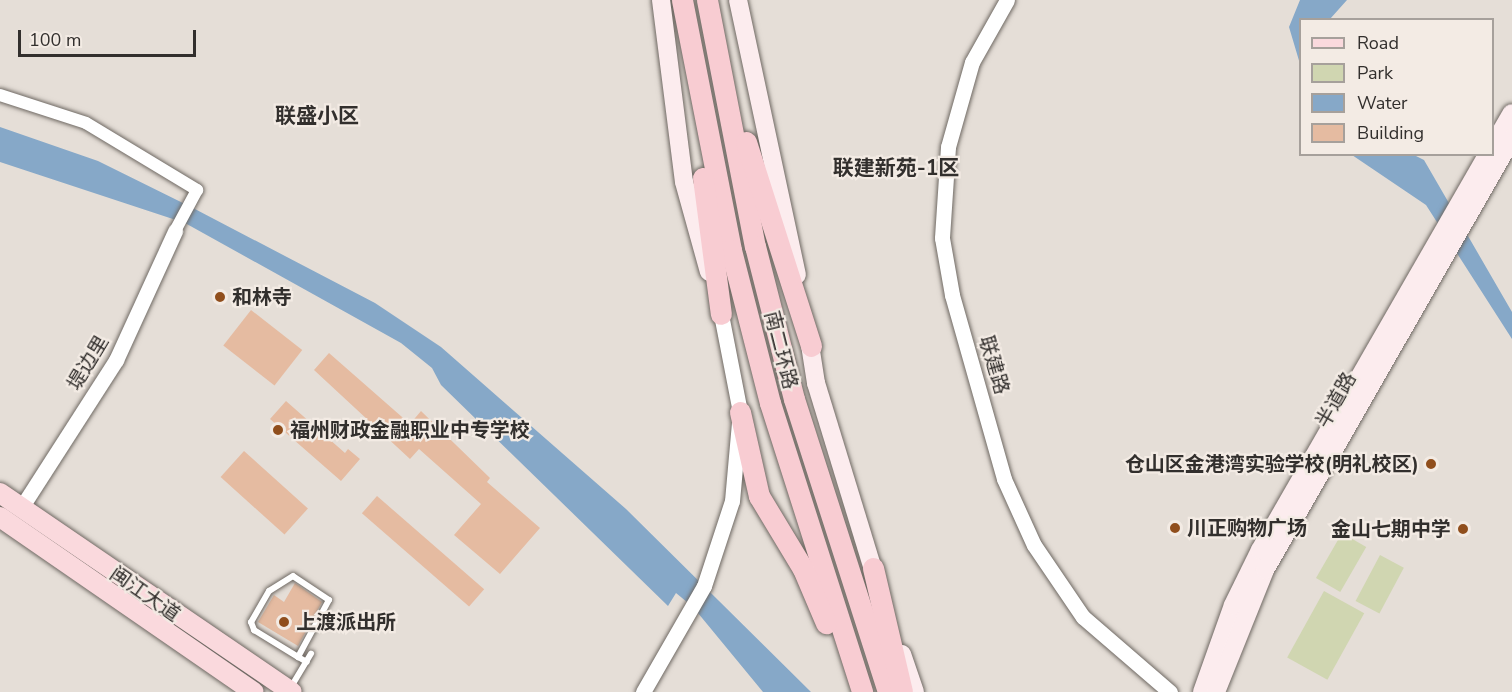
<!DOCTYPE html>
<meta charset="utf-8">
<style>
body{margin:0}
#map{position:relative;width:1512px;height:692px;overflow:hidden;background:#e5ded7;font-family:"Nunito Sans","Noto Sans SC",sans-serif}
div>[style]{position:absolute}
.green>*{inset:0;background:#d0d6b1;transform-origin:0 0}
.water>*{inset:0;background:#86a8c8}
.building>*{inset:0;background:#e5bba1;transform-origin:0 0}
.roads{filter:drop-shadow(0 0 2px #6f6963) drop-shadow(0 0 2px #6f6963)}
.service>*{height:6px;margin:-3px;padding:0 3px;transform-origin:3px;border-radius:3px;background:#fff}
.minor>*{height:12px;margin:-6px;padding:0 6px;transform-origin:6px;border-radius:6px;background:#fff}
.tertiary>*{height:15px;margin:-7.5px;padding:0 7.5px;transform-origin:7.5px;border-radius:7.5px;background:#fff}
.secondary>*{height:18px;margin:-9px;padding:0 9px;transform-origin:9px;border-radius:9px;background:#fcecee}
.primary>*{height:20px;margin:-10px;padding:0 10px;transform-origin:10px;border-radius:10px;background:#fad9dd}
.trunk>*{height:21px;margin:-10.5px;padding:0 10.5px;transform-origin:10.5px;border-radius:10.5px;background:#f8ccd2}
.dots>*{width:16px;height:16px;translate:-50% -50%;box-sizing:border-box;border:3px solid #f3ebe4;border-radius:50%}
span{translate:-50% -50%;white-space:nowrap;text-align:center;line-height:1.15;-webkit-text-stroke:4.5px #f3ebe4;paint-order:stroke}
.poi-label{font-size:20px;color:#322f2d;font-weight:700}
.left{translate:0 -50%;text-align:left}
.right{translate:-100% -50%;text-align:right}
.street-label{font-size:20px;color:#322f2d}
.neighbourhood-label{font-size:21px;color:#322f2d;font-weight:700}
.legend{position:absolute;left:1299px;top:18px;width:195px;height:138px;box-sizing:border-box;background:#f3ebe4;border:2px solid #a6a09b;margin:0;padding:8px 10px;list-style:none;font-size:18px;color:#322f2d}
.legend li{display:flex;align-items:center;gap:12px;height:30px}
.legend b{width:30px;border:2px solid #a6a09b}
.scale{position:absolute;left:18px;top:30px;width:178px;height:27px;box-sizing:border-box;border:3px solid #322f2d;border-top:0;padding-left:8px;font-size:18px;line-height:21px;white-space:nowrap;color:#322f2d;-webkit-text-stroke:4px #f3ebe4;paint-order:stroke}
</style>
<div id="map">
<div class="green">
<i style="left:1342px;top:533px;width:28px;height:52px;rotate:30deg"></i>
<i style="left:1380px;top:555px;width:27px;height:52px;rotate:28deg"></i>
<i style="left:1324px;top:591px;width:46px;height:76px;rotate:29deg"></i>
</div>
<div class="water">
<i style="clip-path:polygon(1300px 0,1347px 0,1330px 19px,1300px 20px,1300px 64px,1289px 27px)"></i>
<i style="clip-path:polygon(0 127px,98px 161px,193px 208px,375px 303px,441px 347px,626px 509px,811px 692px,763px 692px,693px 607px,676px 593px,668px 606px,441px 385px,432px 368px,401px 343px,185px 223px,0 162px)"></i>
<i style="clip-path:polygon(1352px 155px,1414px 155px,1424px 160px,1512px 312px,1512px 339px,1426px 205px)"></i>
</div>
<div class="building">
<i style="left:251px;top:310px;width:65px;height:45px;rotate:38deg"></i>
<i style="clip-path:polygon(329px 353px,410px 424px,421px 411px,490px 478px,487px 482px,540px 528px,500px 574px,454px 535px,481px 504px,419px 449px,410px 459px,314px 370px)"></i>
<i style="clip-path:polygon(286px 401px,345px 453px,348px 449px,360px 459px,341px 481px,270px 419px)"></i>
<i style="left:244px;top:451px;width:86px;height:35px;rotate:42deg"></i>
<i style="left:377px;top:496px;width:142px;height:23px;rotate:41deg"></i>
<i style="clip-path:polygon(295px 583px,322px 602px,298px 646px,258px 622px,274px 595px,284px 602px)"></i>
</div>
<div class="roads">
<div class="service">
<i style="left:298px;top:657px;width:65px;rotate:-61.5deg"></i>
<i style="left:329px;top:600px;width:43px;rotate:-146.3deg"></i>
<i style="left:293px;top:576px;width:28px;rotate:148deg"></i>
<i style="left:269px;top:591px;width:36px;rotate:120deg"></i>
<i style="left:251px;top:622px;width:9px;rotate:69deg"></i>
<i style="left:254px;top:630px;width:52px;rotate:31.5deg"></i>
<i style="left:298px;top:657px;width:10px;rotate:29deg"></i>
<i style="left:291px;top:687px;width:39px;rotate:-59deg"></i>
</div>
<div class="minor">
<i style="left:0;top:95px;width:90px;rotate:18deg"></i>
<i style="left:86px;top:123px;width:130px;rotate:31.1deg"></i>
<i style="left:197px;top:190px;width:47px;rotate:118.2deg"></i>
</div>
<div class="tertiary">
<i style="left:1007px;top:0;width:71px;rotate:119.4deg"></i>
<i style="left:972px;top:62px;width:88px;rotate:105.8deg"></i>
<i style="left:948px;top:147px;width:91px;rotate:93.8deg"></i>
<i style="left:942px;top:238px;width:58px;rotate:80deg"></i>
<i style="left:952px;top:295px;width:191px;rotate:74.2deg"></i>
<i style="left:1004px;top:479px;width:72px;rotate:65.6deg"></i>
<i style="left:1034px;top:545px;width:87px;rotate:55.8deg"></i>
<i style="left:1083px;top:617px;width:115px;rotate:40.8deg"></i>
<i style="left:21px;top:508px;width:176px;rotate:-57.3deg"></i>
<i style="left:116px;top:360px;width:142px;rotate:-65.4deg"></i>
<i style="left:643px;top:692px;width:122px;rotate:-60.1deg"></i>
<i style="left:704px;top:586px;width:89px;rotate:-71.8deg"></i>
<i style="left:732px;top:501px;width:89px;rotate:-84.9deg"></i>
<i style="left:740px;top:412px;width:100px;rotate:-101deg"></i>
</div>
<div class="secondary">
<i style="left:661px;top:0;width:183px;rotate:82.8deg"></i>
<i style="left:684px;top:182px;width:93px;rotate:74.5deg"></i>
<i style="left:738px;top:0;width:281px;rotate:77.9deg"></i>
<i style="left:1492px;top:147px;width:39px;rotate:-60deg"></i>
<i style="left:808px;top:332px;width:52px;rotate:81.1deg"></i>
<i style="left:816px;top:383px;width:208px;rotate:73deg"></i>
<i style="left:902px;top:654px;width:40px;rotate:71.1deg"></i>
<i style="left:1202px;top:692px;width:92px;rotate:-70.4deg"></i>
<i style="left:1233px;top:605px;width:61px;rotate:-63.9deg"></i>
<i style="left:1260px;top:550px;width:457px;rotate:-60.1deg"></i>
<i style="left:1216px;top:692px;width:131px;rotate:-68.1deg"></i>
<i style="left:1265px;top:570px;width:498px;rotate:-60.2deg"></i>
</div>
<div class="primary">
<i style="left:0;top:493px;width:353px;rotate:34.3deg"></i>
<i style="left:0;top:517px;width:308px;rotate:34.6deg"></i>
</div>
<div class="trunk">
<i style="left:682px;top:0;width:255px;rotate:78.9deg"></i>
<i style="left:731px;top:250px;width:158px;rotate:75.7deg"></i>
<i style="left:770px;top:403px;width:303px;rotate:72.3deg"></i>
<i style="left:707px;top:0;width:251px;rotate:79deg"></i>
<i style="left:755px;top:246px;width:158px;rotate:75.7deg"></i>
<i style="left:794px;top:399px;width:308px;rotate:72.2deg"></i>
<i style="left:746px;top:142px;width:214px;rotate:72.3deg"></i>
<i style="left:703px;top:178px;width:137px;rotate:82.5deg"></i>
<i style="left:740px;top:412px;width:86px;rotate:77.3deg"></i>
<i style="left:759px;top:496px;width:85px;rotate:58.9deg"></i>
<i style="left:803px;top:569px;width:59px;rotate:66.9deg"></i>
<i style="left:873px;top:568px;width:127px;rotate:76.8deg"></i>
</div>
</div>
<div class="dots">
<i style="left:220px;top:297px;background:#904e1c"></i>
<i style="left:278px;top:430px;background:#904e1c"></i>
<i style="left:1431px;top:464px;background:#904e1c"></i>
<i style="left:1175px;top:528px;background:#904e1c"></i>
<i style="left:1463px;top:529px;background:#904e1c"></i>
<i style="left:284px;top:622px;background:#904e1c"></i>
</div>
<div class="poi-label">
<span class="left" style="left:232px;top:297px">和林寺</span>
<span class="left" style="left:290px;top:430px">福州财政金融职业中专学校</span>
<span class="right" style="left:1419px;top:464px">仓山区金港湾实验学校(明礼校区)</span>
<span class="left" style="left:1187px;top:528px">川正购物广场</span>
<span class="right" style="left:1451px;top:529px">金山七期中学</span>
<span class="left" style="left:296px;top:622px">上渡派出所</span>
</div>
<div class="street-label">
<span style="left:781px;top:350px;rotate:76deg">南二环路</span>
<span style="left:88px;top:363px;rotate:-59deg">堤边里</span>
<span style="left:994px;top:365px;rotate:74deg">联建路</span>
<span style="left:1336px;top:400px;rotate:-60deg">半道路</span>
<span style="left:145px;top:594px;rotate:35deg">闽江大道</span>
</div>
<div class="neighbourhood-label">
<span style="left:317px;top:116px">联盛小区</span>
<span style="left:896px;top:168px">联建新苑-1区</span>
</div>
<ul class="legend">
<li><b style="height:8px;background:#fad9dd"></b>Road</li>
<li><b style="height:16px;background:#d0d6b1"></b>Park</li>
<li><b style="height:16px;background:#86a8c8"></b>Water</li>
<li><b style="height:16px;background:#e5bba1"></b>Building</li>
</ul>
<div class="scale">100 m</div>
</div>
